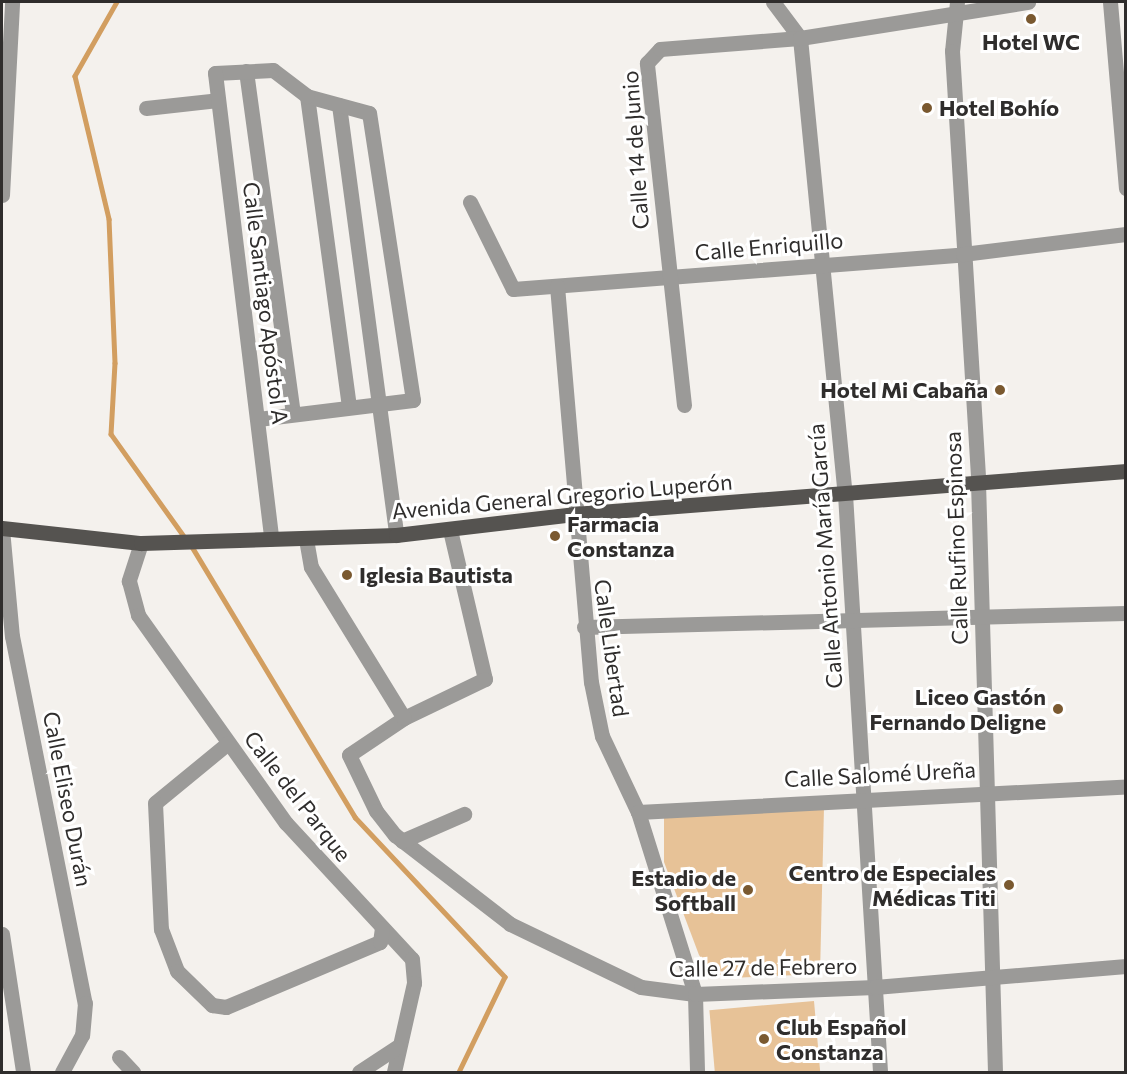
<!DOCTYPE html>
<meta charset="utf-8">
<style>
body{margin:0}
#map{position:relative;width:1127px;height:1074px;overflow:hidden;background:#f4f1ed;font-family:Commissioner,sans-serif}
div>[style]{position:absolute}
.green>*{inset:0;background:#e7c297;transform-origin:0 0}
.stream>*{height:4.5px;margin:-2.25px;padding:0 2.25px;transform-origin:2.25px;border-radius:2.25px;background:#d29e60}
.minor>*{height:15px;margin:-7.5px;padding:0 7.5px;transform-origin:7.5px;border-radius:7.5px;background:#9b9a98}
.major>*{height:15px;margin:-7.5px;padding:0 7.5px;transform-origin:7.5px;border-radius:7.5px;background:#555350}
.dots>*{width:16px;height:16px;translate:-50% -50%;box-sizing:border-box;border:3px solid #fff;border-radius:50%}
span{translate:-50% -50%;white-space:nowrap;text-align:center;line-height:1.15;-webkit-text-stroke:6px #fff;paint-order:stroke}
.poi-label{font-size:22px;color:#2f2d2c;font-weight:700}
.left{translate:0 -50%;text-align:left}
.right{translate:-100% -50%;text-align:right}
.street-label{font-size:22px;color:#2f2d2c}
.frame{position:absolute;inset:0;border:3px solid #2f2d2c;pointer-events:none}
</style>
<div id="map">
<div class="green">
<i style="clip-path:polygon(824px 807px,820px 974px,730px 978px,712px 972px,699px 955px,664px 862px,664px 814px)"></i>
<i style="left:814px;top:1001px;width:71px;height:105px;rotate:85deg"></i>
</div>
<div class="stream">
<i style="left:117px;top:2px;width:85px;rotate:119.6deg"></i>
<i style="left:75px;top:76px;width:147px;rotate:76.6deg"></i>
<i style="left:109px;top:219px;width:144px;rotate:87.6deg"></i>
<i style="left:115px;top:363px;width:71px;rotate:93.2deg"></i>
<i style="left:111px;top:434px;width:129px;rotate:54.5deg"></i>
<i style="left:191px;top:545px;width:318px;rotate:58.9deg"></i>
<i style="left:355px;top:817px;width:219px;rotate:46.8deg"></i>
<i style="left:505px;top:977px;width:106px;rotate:115.8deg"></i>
</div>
<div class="minor">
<i style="left:773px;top:2px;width:45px;rotate:53.1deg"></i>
<i style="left:800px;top:38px;width:458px;rotate:84.4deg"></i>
<i style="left:845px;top:494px;width:579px;rotate:86.53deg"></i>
<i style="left:957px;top:2px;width:49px;rotate:95.8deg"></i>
<i style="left:952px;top:51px;width:432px;rotate:86.5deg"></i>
<i style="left:978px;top:482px;width:590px;rotate:88.35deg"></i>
<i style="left:1110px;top:2px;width:187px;rotate:85.1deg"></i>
<i style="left:246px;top:71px;width:344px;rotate:82.2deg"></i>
<i style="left:307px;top:96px;width:314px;rotate:82.3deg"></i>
<i style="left:339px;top:105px;width:434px;rotate:82.4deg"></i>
<i style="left:146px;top:108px;width:72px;rotate:-6.3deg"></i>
<i style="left:2px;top:195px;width:193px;rotate:-87deg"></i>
<i style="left:470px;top:202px;width:97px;rotate:63.7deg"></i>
<i style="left:513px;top:289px;width:451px;rotate:-4.4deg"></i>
<i style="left:963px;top:254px;width:164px;rotate:-7deg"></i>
<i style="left:557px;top:286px;width:397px;rotate:85.1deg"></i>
<i style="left:591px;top:682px;width:55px;rotate:78.5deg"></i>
<i style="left:602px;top:736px;width:84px;rotate:64.7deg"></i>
<i style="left:638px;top:812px;width:191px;rotate:72.6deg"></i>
<i style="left:695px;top:994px;width:78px;rotate:88.5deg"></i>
<i style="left:684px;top:405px;width:344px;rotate:-96.2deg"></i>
<i style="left:647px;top:63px;width:19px;rotate:-47deg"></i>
<i style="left:660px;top:49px;width:140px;rotate:-4.5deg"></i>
<i style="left:800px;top:38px;width:231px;rotate:-9deg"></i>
<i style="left:258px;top:419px;width:156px;rotate:-7deg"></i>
<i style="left:413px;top:400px;width:290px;rotate:-98.7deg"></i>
<i style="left:369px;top:113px;width:64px;rotate:-164.7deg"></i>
<i style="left:307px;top:96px;width:43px;rotate:-142.6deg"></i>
<i style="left:273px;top:70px;width:58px;rotate:177deg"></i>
<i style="left:215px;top:73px;width:469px;rotate:83.1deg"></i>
<i style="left:2px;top:529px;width:107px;rotate:84.7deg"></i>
<i style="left:12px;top:636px;width:374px;rotate:78.8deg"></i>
<i style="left:85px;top:1003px;width:32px;rotate:95deg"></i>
<i style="left:82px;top:1035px;width:42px;rotate:118.4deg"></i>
<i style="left:450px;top:530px;width:153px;rotate:76.8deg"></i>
<i style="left:485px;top:679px;width:90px;rotate:154.3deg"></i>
<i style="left:404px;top:718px;width:66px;rotate:146.1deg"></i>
<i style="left:349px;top:755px;width:62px;rotate:64.3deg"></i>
<i style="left:376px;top:811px;width:31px;rotate:52deg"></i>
<i style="left:395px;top:835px;width:145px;rotate:37.7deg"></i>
<i style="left:510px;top:924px;width:145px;rotate:25.7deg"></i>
<i style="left:641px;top:987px;width:54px;rotate:7.4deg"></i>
<i style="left:695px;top:994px;width:180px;rotate:-2.2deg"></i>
<i style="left:875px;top:987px;width:252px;rotate:-4.8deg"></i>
<i style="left:306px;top:539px;width:28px;rotate:80deg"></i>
<i style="left:311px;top:567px;width:177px;rotate:58.4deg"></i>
<i style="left:141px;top:543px;width:40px;rotate:108deg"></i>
<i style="left:129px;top:581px;width:35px;rotate:75deg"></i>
<i style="left:138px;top:615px;width:255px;rotate:54.6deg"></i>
<i style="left:286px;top:823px;width:185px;rotate:47.2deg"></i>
<i style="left:412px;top:959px;width:24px;rotate:85deg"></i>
<i style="left:414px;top:983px;width:91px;rotate:102.7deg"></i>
<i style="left:584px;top:627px;width:542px;rotate:-1.48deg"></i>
<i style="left:228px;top:743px;width:94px;rotate:140.6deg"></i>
<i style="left:155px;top:803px;width:126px;rotate:87.3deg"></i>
<i style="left:161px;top:929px;width:45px;rotate:69.1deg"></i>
<i style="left:177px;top:971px;width:49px;rotate:44.2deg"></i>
<i style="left:212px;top:1005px;width:14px;rotate:8deg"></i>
<i style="left:226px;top:1007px;width:167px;rotate:-22.9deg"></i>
<i style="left:380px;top:942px;width:14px;rotate:-82deg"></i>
<i style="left:638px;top:812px;width:489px;rotate:-3deg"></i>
<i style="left:402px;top:841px;width:68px;rotate:-23.5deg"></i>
<i style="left:2px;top:934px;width:140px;rotate:81.3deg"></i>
<i style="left:119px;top:1057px;width:21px;rotate:47deg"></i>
<i style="left:359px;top:1072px;width:45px;rotate:-33.3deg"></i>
</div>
<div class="major">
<i style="left:2px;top:528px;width:140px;rotate:6.2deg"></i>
<i style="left:141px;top:543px;width:255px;rotate:-1.8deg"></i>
<i style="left:396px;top:535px;width:179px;rotate:-6.7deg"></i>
<i style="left:574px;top:514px;width:554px;rotate:-4.45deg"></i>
</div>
<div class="dots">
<i style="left:1031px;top:19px;background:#7a5930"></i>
<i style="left:927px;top:108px;background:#7a5930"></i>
<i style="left:1000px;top:390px;background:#7a5930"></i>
<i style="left:555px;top:536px;background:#7a5930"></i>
<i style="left:347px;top:575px;background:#7a5930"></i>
<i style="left:1058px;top:709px;background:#7a5930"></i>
<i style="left:1009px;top:885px;background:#7a5930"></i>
<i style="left:748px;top:890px;background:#7a5930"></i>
<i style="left:764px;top:1039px;background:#7a5930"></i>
</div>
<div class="poi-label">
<span style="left:1031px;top:42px">Hotel WC</span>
<span class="left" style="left:939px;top:108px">Hotel Bohío</span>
<span class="right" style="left:988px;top:390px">Hotel Mi Cabaña</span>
<span class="left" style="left:567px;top:536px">Farmacia<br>Constanza</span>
<span class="left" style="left:359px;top:575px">Iglesia Bautista</span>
<span class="right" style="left:1046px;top:709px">Liceo Gastón<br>Fernando Deligne</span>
<span class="right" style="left:996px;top:885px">Centro de Especiales<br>Médicas Titi</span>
<span class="right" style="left:736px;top:890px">Estadio de<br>Softball</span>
<span class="left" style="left:776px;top:1039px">Club Español<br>Constanza</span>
</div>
<div class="street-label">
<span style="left:635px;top:150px;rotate:-94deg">Calle 14 de Junio</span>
<span style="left:769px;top:246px;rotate:-5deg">Calle Enriquillo</span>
<span style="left:266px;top:303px;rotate:83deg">Calle Santiago Apóstol A</span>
<span style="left:562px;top:496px;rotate:-5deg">Avenida General Gregorio Luperón</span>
<span style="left:956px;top:538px;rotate:-92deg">Calle Rufino Espinosa</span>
<span style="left:825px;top:556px;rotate:-94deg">Calle Antonio María García</span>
<span style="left:612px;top:648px;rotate:82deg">Calle Libertad</span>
<span style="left:880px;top:774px;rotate:-3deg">Calle Salomé Ureña</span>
<span style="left:298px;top:796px;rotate:52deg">Calle del Parque</span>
<span style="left:68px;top:799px;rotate:79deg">Calle Eliseo Durán</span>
<span style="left:763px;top:967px;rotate:-1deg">Calle 27 de Febrero</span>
</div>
<div class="frame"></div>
</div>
